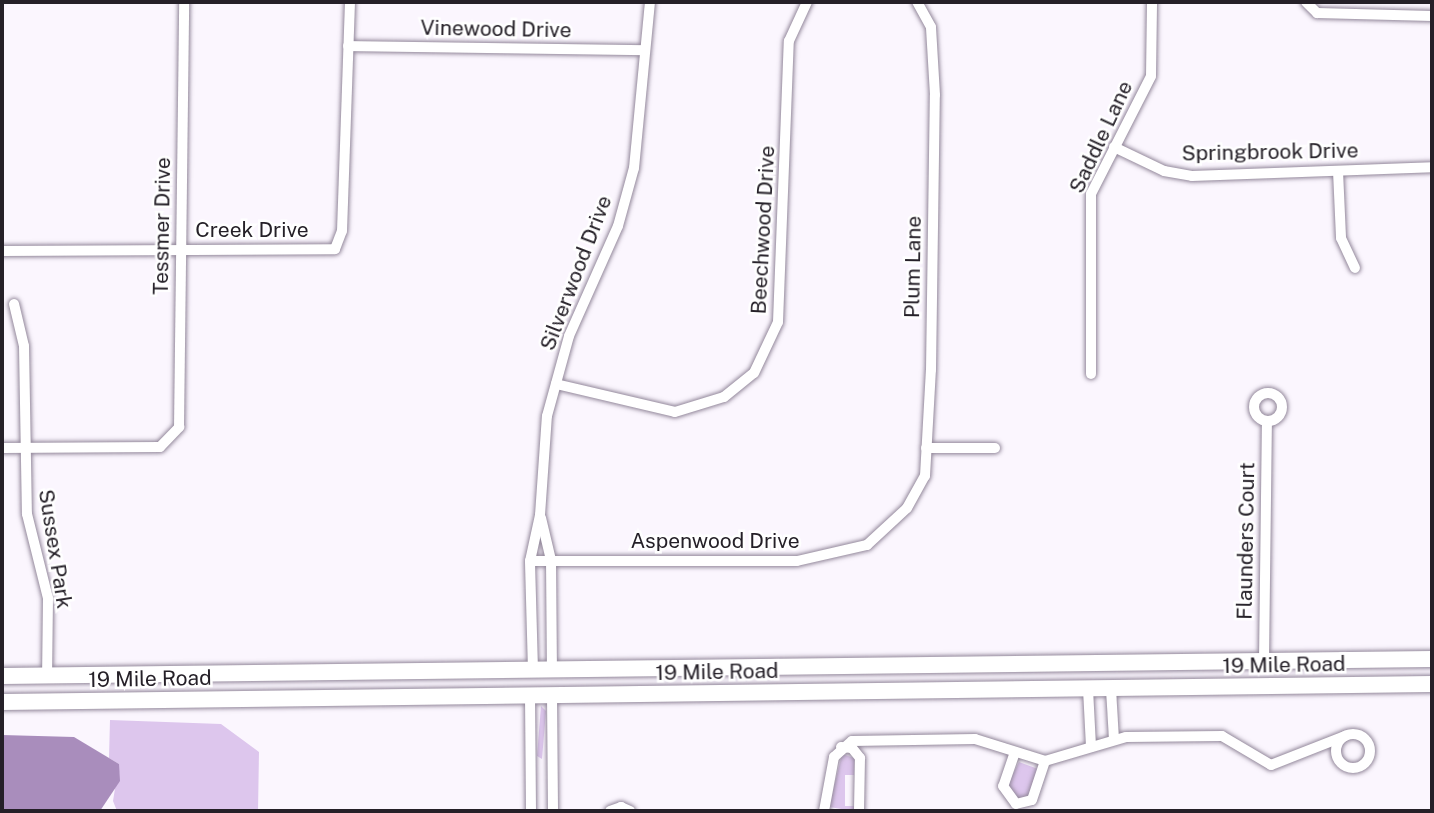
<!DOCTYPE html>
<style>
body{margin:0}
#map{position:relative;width:1434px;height:813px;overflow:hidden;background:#fbf6fe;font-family:"Public Sans",sans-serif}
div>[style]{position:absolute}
.green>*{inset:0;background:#ddc6ed}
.water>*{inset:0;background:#a98dbc}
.roads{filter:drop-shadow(0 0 2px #93889b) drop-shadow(0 0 2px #93889b)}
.minor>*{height:10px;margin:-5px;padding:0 5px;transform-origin:5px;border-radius:5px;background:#fff}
.minor>.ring{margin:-5px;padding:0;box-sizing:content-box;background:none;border:10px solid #fff;border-radius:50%}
.secondary>*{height:16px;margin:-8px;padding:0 8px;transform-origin:8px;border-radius:8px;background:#fff}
span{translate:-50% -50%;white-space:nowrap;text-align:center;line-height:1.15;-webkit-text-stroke:5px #fff;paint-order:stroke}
.street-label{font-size:21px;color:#252028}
.frame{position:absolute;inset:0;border:4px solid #252028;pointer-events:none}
</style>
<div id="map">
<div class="green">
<i style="clip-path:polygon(541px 706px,546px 711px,542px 759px,537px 756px)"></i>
<i style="clip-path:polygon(110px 720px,221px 724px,259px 752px,258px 811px,117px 811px,113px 801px,119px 764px,109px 758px)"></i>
<i style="clip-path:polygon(842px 754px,854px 758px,854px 775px,845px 775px,845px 806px,854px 806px,854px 811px,829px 807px)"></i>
<i style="clip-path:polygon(1019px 762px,1038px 769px,1031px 795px,1016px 799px,1007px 786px)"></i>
</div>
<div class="water">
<i style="clip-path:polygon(2px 735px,74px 737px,119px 764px,120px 781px,100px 811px,2px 811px)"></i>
</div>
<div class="roads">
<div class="minor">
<i style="left:1306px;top:2px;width:16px;rotate:45deg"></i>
<i style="left:1317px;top:13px;width:115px;rotate:1.5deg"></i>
<i style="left:348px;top:46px;width:295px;rotate:0.8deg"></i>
<i style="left:1114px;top:147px;width:55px;rotate:25.6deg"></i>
<i style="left:1164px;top:171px;width:28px;rotate:10deg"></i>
<i style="left:1192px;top:176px;width:240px;rotate:-2.1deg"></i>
<i style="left:1338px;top:171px;width:67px;rotate:87.4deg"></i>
<i style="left:1341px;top:238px;width:33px;rotate:65deg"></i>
<i style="left:2px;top:251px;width:333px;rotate:-0.3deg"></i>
<i style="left:335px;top:249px;width:19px;rotate:-69deg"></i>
<i style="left:342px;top:231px;width:229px;rotate:-88deg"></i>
<i style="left:14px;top:304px;width:43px;rotate:76.6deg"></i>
<i style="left:24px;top:346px;width:168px;rotate:89deg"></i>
<i style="left:27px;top:514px;width:87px;rotate:76deg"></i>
<i style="left:48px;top:598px;width:78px;rotate:90.7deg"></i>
<i style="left:1091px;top:374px;width:180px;rotate:-90deg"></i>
<i style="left:1091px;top:194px;width:132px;rotate:-63deg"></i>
<i style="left:1151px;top:76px;width:74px;rotate:-89.2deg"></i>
<i style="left:556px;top:384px;width:122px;rotate:13.2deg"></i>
<i style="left:675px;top:412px;width:51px;rotate:-17deg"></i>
<i style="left:724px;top:397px;width:38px;rotate:-39deg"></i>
<i style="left:754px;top:373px;width:56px;rotate:-64.8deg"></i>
<i style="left:778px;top:322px;width:281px;rotate:-87.8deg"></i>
<i style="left:789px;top:41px;width:43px;rotate:-65.2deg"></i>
<i class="ring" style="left:1254px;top:393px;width:18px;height:18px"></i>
<i style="left:2px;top:448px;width:158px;rotate:-0.4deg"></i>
<i style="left:160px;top:447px;width:28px;rotate:-46deg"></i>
<i style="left:179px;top:427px;width:425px;rotate:-89.3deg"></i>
<i style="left:926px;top:448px;width:69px"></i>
<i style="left:541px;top:518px;width:43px;rotate:76.6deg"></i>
<i style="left:551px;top:560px;width:110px;rotate:89.5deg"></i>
<i style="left:530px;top:561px;width:267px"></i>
<i style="left:797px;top:561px;width:72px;rotate:-12.9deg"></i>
<i style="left:867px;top:545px;width:54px;rotate:-42.8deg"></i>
<i style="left:907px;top:508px;width:37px;rotate:-61deg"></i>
<i style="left:925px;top:476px;width:106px;rotate:-86.8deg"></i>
<i style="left:931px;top:370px;width:275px;rotate:-89.2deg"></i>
<i style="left:935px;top:95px;width:68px;rotate:-93.4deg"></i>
<i style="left:931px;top:27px;width:29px;rotate:-119deg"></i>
<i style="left:1264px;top:661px;width:240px;rotate:-89.3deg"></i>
<i style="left:533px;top:670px;width:109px;rotate:-91.6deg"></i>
<i style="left:530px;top:561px;width:47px;rotate:-77.7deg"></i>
<i style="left:540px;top:515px;width:99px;rotate:-86deg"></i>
<i style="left:547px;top:416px;width:83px;rotate:-74.6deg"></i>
<i style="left:569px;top:336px;width:120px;rotate:-66deg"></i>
<i style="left:618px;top:226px;width:60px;rotate:-74.6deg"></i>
<i style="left:634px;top:168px;width:167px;rotate:-84.5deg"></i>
<i style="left:1088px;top:689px;width:58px;rotate:87deg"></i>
<i style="left:1111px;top:689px;width:50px;rotate:86.6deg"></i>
<i style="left:552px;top:695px;width:116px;rotate:89.5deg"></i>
<i style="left:530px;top:696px;width:115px;rotate:89.5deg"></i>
<i class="ring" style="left:1336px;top:734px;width:24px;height:24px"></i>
<i style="left:841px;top:747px;width:11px;rotate:5deg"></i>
<i style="left:852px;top:748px;width:13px;rotate:51deg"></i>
<i style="left:860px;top:758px;width:53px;rotate:91.1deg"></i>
<i style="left:1015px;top:752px;width:36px;rotate:109deg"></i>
<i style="left:1003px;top:786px;width:22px;rotate:54deg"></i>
<i style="left:1016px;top:804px;width:16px;rotate:-14deg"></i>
<i style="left:1032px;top:800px;width:41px;rotate:-71.6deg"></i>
<i style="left:610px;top:811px;width:12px;rotate:-20deg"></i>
<i style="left:621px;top:807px;width:10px;rotate:24deg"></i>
<i style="left:824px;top:811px;width:55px;rotate:-79.5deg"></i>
<i style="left:834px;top:757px;width:24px;rotate:-42deg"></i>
<i style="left:852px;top:741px;width:123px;rotate:-0.9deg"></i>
<i style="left:975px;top:739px;width:73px;rotate:17.4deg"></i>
<i style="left:1045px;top:761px;width:84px;rotate:-16.5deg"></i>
<i style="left:1126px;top:737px;width:96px;rotate:-0.6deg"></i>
<i style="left:1222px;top:736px;width:57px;rotate:30.6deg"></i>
<i style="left:1271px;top:765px;width:79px;rotate:-21.4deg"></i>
</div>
<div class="secondary">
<i style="left:2px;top:676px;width:1430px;rotate:-0.68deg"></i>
<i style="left:2px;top:702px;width:1430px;rotate:-0.72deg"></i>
</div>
</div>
<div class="street-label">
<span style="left:496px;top:29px;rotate:1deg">Vinewood Drive</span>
<span style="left:1101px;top:137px;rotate:-65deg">Saddle Lane</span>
<span style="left:1270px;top:152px;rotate:-1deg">Springbrook Drive</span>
<span style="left:162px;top:226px;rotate:-89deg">Tessmer Drive</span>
<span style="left:252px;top:230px">Creek Drive</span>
<span style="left:763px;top:230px;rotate:-87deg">Beechwood Drive</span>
<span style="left:913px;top:267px;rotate:-89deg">Plum Lane</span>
<span style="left:576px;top:273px;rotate:-69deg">Silverwood Drive</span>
<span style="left:715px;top:541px">Aspenwood Drive</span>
<span style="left:1246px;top:541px;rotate:-89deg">Flaunders Court</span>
<span style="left:55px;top:549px;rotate:81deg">Sussex Park</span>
<span style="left:1284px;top:665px;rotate:-1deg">19 Mile Road</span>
<span style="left:717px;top:672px;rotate:-1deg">19 Mile Road</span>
<span style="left:150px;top:679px;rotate:-1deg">19 Mile Road</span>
</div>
<div class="frame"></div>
</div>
